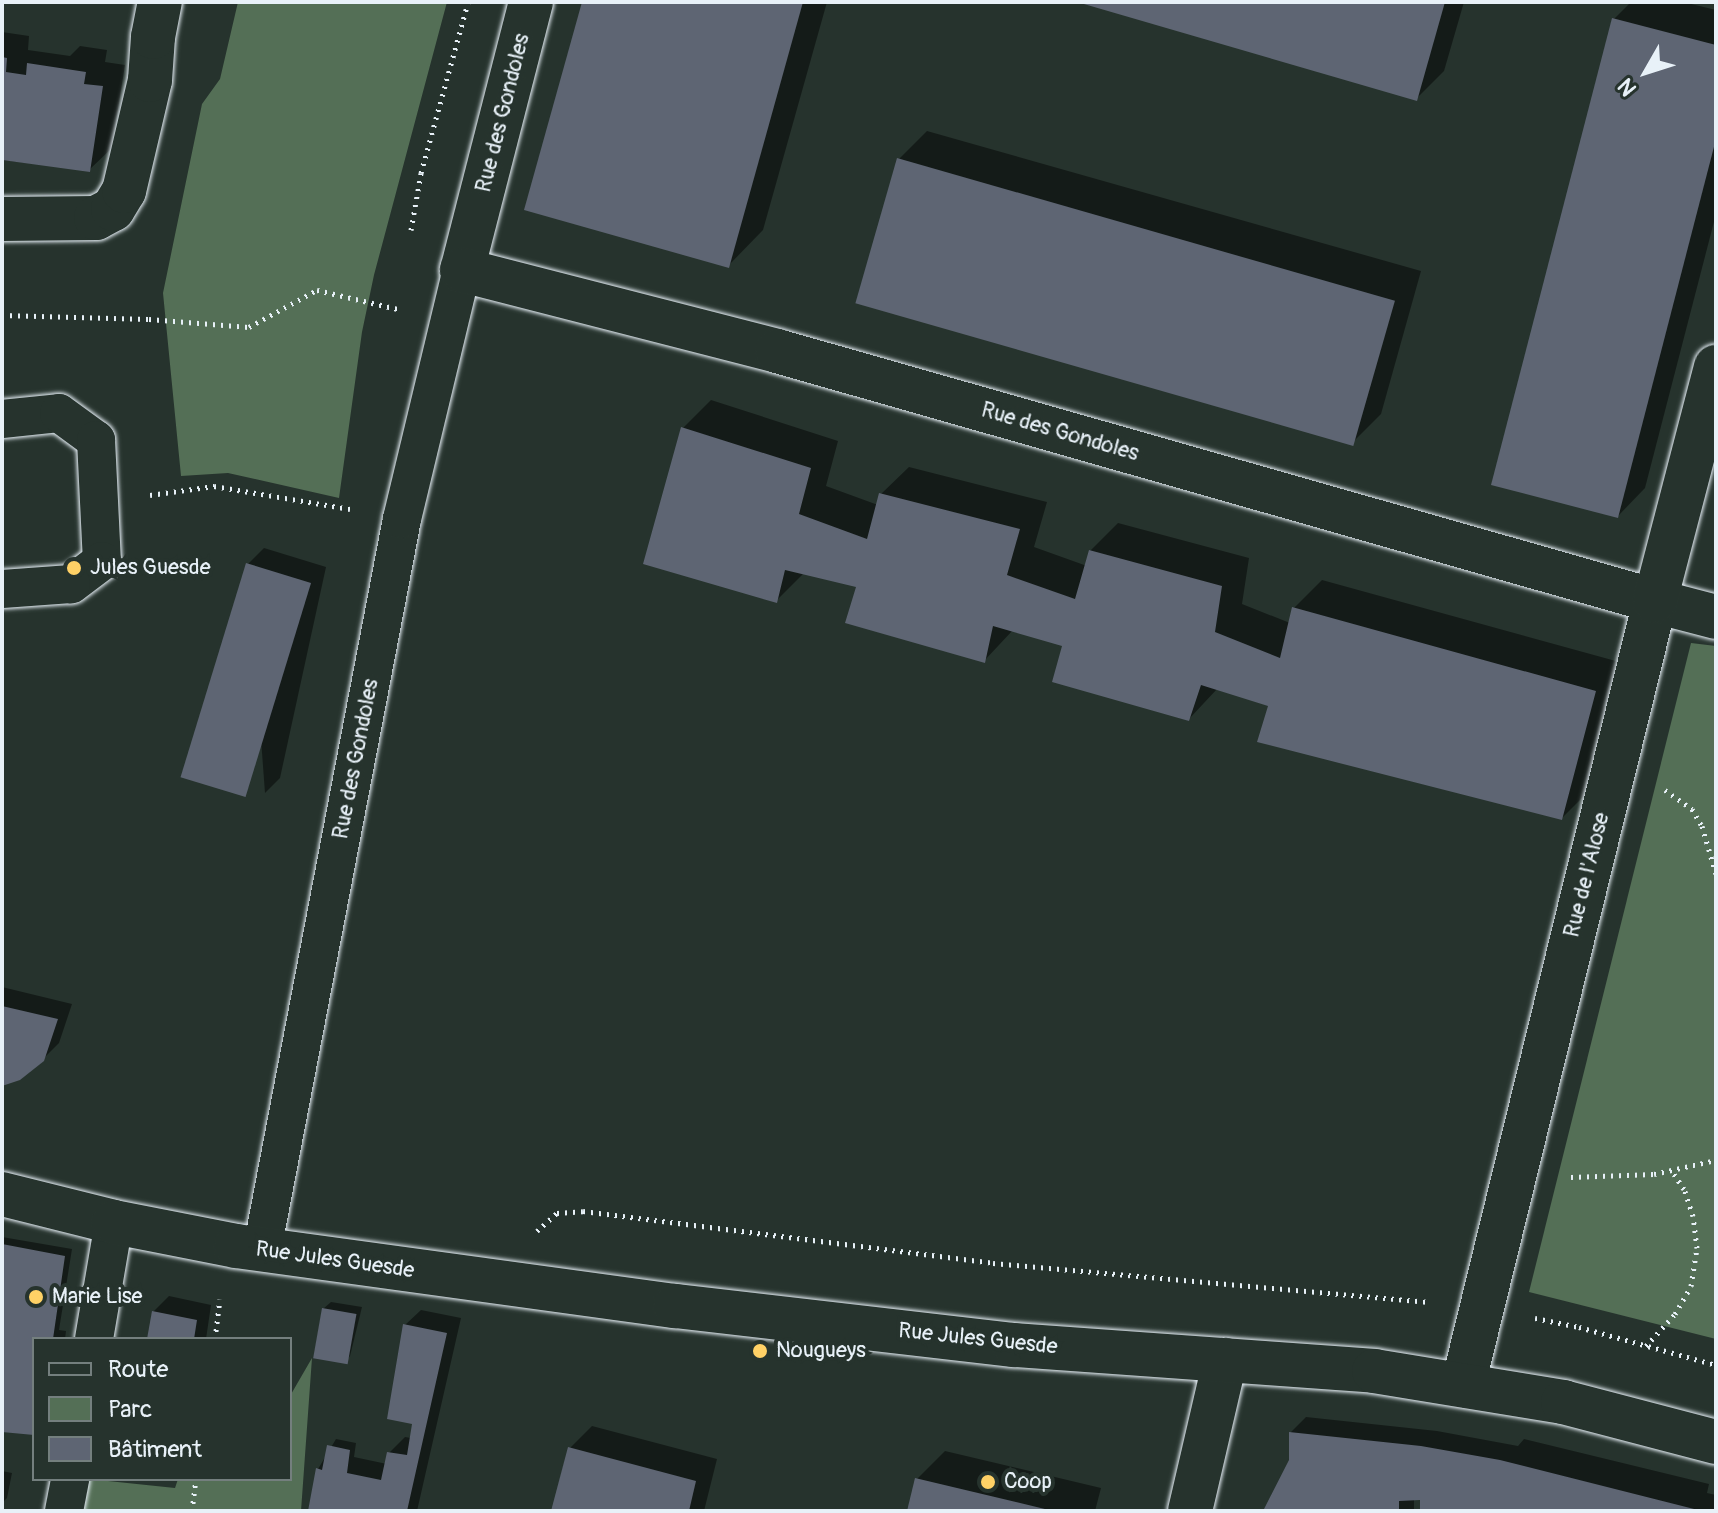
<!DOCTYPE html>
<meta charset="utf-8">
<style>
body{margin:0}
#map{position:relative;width:1718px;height:1513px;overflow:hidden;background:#26332d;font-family:Pangolin,sans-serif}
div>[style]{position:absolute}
.green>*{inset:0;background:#546f56}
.shadow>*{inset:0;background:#0007}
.building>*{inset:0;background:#5e6573;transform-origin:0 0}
.path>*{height:5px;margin-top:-2.5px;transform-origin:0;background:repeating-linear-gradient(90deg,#e8f1f8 0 2px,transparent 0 8px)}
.roads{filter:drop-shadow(0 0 2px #e8f1f8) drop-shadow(0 0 2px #e8f1f8)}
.service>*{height:38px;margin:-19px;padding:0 19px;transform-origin:19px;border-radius:19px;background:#26332d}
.pedestrian>*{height:44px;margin:-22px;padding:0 22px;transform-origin:22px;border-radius:22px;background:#26332d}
.minor>*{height:44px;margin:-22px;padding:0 22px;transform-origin:22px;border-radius:22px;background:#26332d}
.tertiary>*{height:44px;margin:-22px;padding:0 22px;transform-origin:22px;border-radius:22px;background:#26332d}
.dots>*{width:22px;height:22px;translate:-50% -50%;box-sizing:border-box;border:4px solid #26332d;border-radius:50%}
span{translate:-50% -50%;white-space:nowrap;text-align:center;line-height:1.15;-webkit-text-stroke:8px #26332d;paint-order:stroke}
.street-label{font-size:22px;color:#e8f1f8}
.poi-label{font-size:22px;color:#e8f1f8}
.left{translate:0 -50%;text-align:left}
.frame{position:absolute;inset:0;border:4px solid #e8f1f8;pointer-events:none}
.legend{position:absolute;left:32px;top:1337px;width:260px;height:144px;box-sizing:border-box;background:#26332d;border:2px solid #747f7e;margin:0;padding:10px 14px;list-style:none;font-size:24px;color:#e8f1f8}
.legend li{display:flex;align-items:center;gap:16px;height:40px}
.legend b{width:40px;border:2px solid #747f7e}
.north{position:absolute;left:1606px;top:32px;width:80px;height:80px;-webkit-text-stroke:6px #26332d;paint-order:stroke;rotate:231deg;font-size:22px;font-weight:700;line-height:32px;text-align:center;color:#e8f1f8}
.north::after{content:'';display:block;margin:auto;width:28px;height:36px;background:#e8f1f8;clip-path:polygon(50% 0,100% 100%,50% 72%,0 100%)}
</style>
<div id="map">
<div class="green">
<i style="clip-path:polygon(238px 2px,447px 2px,374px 275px,362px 332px,339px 498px,228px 473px,181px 476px,163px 293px,202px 104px,220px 79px)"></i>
<i style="clip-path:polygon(1691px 643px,1716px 646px,1716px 1339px,1529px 1292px)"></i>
<i style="clip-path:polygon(312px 1358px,301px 1511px,84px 1511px,89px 1479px,175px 1488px,178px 1479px,290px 1479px,290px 1396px)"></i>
</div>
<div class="shadow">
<i style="clip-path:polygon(584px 2px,827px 2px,763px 230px,728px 266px)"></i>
<i style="clip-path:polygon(1081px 2px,1464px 2px,1444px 71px,1416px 99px)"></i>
<i style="clip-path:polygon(1631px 2px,1683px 2px,1716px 10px,1716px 214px,1645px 488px,1618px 516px,1614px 19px)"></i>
<i style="clip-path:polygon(2px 32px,29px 36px,28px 50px,70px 56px,80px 46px,107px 50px,105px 62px,125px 65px,112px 148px,89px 170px,2px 160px)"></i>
<i style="clip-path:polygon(927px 131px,1421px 271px,1381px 414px,1353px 442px,899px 159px)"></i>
<i style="clip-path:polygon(711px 400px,838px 441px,826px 486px,878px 505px,881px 494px,909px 467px,1047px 502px,1034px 547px,1087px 566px,1090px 551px,1118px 523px,1249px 558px,1242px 604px,1290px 623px,1294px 608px,1322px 580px,1623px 663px,1590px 790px,1562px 818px,1270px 705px,1218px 688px,1189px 719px,1064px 645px,1013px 630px,984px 661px,858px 586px,804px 573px,776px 601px,683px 428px)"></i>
<i style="clip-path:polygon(264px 548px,326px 567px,280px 778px,265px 793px,248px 564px)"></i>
<i style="clip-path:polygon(2px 987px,72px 1004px,59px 1043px,33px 1069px,2px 1084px)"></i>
<i style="clip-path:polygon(2px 1237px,72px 1249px,59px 1330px,66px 1331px,65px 1339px,34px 1339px,34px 1433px,2px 1430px)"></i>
<i style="clip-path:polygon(169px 1296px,211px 1305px,206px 1339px,149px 1339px,153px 1312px)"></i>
<i style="clip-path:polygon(331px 1302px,362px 1307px,350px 1356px,343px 1363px,323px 1309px)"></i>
<i style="clip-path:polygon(421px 1310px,461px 1318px,417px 1511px,310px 1511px,318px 1469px,336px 1439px,356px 1443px,354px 1457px,387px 1464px,389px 1453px,405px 1437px,411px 1438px,414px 1423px,405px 1325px)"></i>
<i style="clip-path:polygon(1306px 1417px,1437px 1431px,1518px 1446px,1524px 1439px,1709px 1484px,1707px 1493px,1716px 1495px,1716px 1511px,1422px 1511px,1422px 1498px,1414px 1498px,1414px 1511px,1265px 1511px,1291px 1461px,1291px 1432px)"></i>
<i style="clip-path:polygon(592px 1426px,717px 1459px,704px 1511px,553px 1511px,570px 1448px)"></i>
<i style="clip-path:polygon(945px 1451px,1101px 1488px,1095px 1511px,909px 1511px,917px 1479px)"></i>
<i style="clip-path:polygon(2px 1471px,12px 1473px,7px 1498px,2px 1503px)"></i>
</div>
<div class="building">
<i style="clip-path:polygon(582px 2px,803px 2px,729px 268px,524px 210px)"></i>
<i style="clip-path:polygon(1077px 2px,1445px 2px,1417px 101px)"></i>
<i style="clip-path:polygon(1612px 18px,1716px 45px,1716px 139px,1618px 518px,1491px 485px)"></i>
<i style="clip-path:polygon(2px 57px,7px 58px,6px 72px,26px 75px,27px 63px,86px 72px,84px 84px,103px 86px,90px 172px,2px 160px)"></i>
<i style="left:897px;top:158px;width:518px;height:151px;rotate:16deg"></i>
<i style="clip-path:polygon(681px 427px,811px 468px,799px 514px,867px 539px,879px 493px,1020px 529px,1007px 575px,1075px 599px,1089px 550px,1222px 586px,1215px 632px,1280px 658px,1292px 607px,1596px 691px,1562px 820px,1257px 742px,1268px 706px,1201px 685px,1189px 721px,1052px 682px,1062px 646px,993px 626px,985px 663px,845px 623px,856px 587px,785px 570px,777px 603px,643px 564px)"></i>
<i style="left:246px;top:563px;width:68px;height:224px;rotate:17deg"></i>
<i style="clip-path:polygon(2px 1006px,58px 1019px,44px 1061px,20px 1080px,2px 1086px)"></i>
<i style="clip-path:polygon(2px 1244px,65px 1256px,53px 1339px,34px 1339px,34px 1435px,2px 1432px)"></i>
<i style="left:322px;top:1308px;width:35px;height:51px;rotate:10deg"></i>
<i style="clip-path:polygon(152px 1311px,197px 1320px,194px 1339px,147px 1339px)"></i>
<i style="clip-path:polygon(403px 1324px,447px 1333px,407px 1511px,308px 1511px,316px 1468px,322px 1470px,327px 1445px,350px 1450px,347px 1473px,381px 1480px,387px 1452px,407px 1455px,412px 1424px,387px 1419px)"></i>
<i style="clip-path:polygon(1289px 1432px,1421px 1446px,1500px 1460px,1702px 1511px,1420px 1511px,1420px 1500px,1399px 1501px,1399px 1511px,1263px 1511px,1289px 1460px)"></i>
<i style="clip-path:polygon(568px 1447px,696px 1481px,689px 1511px,551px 1511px)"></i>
<i style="clip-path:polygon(915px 1478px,1049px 1510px,1048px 1511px,907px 1511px)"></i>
</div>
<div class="path">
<i style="left:411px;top:230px;width:58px;rotate:-80deg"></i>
<i style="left:421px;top:173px;width:177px;rotate:-74.6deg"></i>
<i style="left:2px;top:315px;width:147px;rotate:1.6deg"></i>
<i style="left:149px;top:319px;width:100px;rotate:4.6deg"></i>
<i style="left:249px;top:327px;width:77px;rotate:-28.6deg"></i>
<i style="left:317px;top:290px;width:83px;rotate:13.2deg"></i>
<i style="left:150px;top:495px;width:65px;rotate:-8deg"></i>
<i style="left:214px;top:486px;width:138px;rotate:9.6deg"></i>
<i style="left:1665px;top:790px;width:33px;rotate:35deg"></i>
<i style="left:1692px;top:809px;width:20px;rotate:60deg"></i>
<i style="left:1702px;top:826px;width:50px;rotate:73.7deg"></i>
<i style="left:1571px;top:1177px;width:83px;rotate:-2.1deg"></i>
<i style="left:1654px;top:1174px;width:64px;rotate:-12.7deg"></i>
<i style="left:537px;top:1231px;width:27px;rotate:-42deg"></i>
<i style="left:557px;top:1213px;width:26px;rotate:-4deg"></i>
<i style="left:583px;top:1211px;width:413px;rotate:7.2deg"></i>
<i style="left:993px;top:1263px;width:435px;rotate:5.1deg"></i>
<i style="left:1535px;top:1318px;width:45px;rotate:11.6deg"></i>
<i style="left:1579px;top:1327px;width:142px;rotate:15.5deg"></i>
<i style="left:215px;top:1339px;width:40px;rotate:-82.9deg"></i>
<i style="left:1646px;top:1346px;width:43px;rotate:-47.8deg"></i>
<i style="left:1675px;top:1314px;width:32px;rotate:-60deg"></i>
<i style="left:1691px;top:1286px;width:38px;rotate:-81deg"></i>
<i style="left:1697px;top:1248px;width:32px;rotate:-97deg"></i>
<i style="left:1693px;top:1216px;width:28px;rotate:-108deg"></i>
<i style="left:1684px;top:1189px;width:23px;rotate:-124deg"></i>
<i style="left:192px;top:1511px;width:32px;rotate:-83deg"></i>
</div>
<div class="roads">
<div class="service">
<i style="left:2px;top:419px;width:57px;rotate:-6deg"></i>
<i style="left:59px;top:413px;width:46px;rotate:36.1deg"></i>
<i style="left:96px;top:440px;width:121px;rotate:87.2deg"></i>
<i style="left:102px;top:561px;width:39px;rotate:143deg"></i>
<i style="left:71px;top:584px;width:69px;rotate:175.9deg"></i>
<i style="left:262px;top:1250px;width:744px;rotate:-79.16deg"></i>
<i style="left:402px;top:519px;width:256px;rotate:-76.5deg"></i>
<i style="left:94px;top:1339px;width:119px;rotate:-80.3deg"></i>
<i style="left:64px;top:1511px;width:33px;rotate:-79deg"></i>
</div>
<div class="pedestrian">
<i style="left:1655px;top:601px;width:63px;rotate:14.7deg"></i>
</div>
<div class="minor">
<i style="left:531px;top:2px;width:277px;rotate:104.4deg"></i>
<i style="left:462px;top:270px;width:325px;rotate:14.4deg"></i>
<i style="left:777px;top:351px;width:913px;rotate:15.89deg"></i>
<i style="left:2px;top:219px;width:94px;rotate:-0.6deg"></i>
<i style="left:96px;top:218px;width:19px;rotate:-28deg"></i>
<i style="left:113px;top:209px;width:21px;rotate:-59deg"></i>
<i style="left:124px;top:191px;width:114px;rotate:-76.8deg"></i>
<i style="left:150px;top:80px;width:43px;rotate:-86deg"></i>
<i style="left:153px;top:37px;width:36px;rotate:-79deg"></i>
<i style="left:1463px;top:1385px;width:807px;rotate:-76.24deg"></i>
<i style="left:1655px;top:601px;width:242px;rotate:-75.4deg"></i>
<i style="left:1190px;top:1511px;width:155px;rotate:-76.9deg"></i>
</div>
<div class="tertiary">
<i style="left:2px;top:1194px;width:115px;rotate:14deg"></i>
<i style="left:114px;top:1222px;width:124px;rotate:11.1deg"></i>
<i style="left:236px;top:1246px;width:443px;rotate:7.8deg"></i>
<i style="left:675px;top:1306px;width:341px;rotate:6.6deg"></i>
<i style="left:1014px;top:1345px;width:361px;rotate:4.1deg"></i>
<i style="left:1374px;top:1371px;width:192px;rotate:9.3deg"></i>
<i style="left:1563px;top:1402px;width:158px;rotate:14.7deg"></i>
</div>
</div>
<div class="dots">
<i style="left:74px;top:568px;background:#ffd166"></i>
<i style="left:36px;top:1297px;background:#ffd166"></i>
<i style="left:760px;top:1351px;background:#ffd166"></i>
<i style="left:988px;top:1482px;background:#ffd166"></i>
</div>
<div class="street-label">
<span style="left:503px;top:113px;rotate:-76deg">Rue des Gondoles</span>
<span style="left:1060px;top:432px;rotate:16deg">Rue des Gondoles</span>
<span style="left:356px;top:759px;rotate:-79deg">Rue des Gondoles</span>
<span style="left:1587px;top:875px;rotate:-76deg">Rue de l'Alose</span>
<span style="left:335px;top:1260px;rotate:8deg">Rue Jules Guesde</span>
<span style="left:978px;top:1339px;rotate:6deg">Rue Jules Guesde</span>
</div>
<div class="poi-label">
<span class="left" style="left:90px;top:568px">Jules Guesde</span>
<span class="left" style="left:52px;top:1297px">Marie Lise</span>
<span class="left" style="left:776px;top:1351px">Nougueys</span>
<span class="left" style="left:1004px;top:1482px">Coop</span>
</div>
<div class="frame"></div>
<ul class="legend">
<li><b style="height:10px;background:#26332d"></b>Route</li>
<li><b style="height:22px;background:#546f56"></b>Parc</li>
<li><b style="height:22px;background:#5e6573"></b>Bâtiment</li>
</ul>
<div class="north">N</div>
</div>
